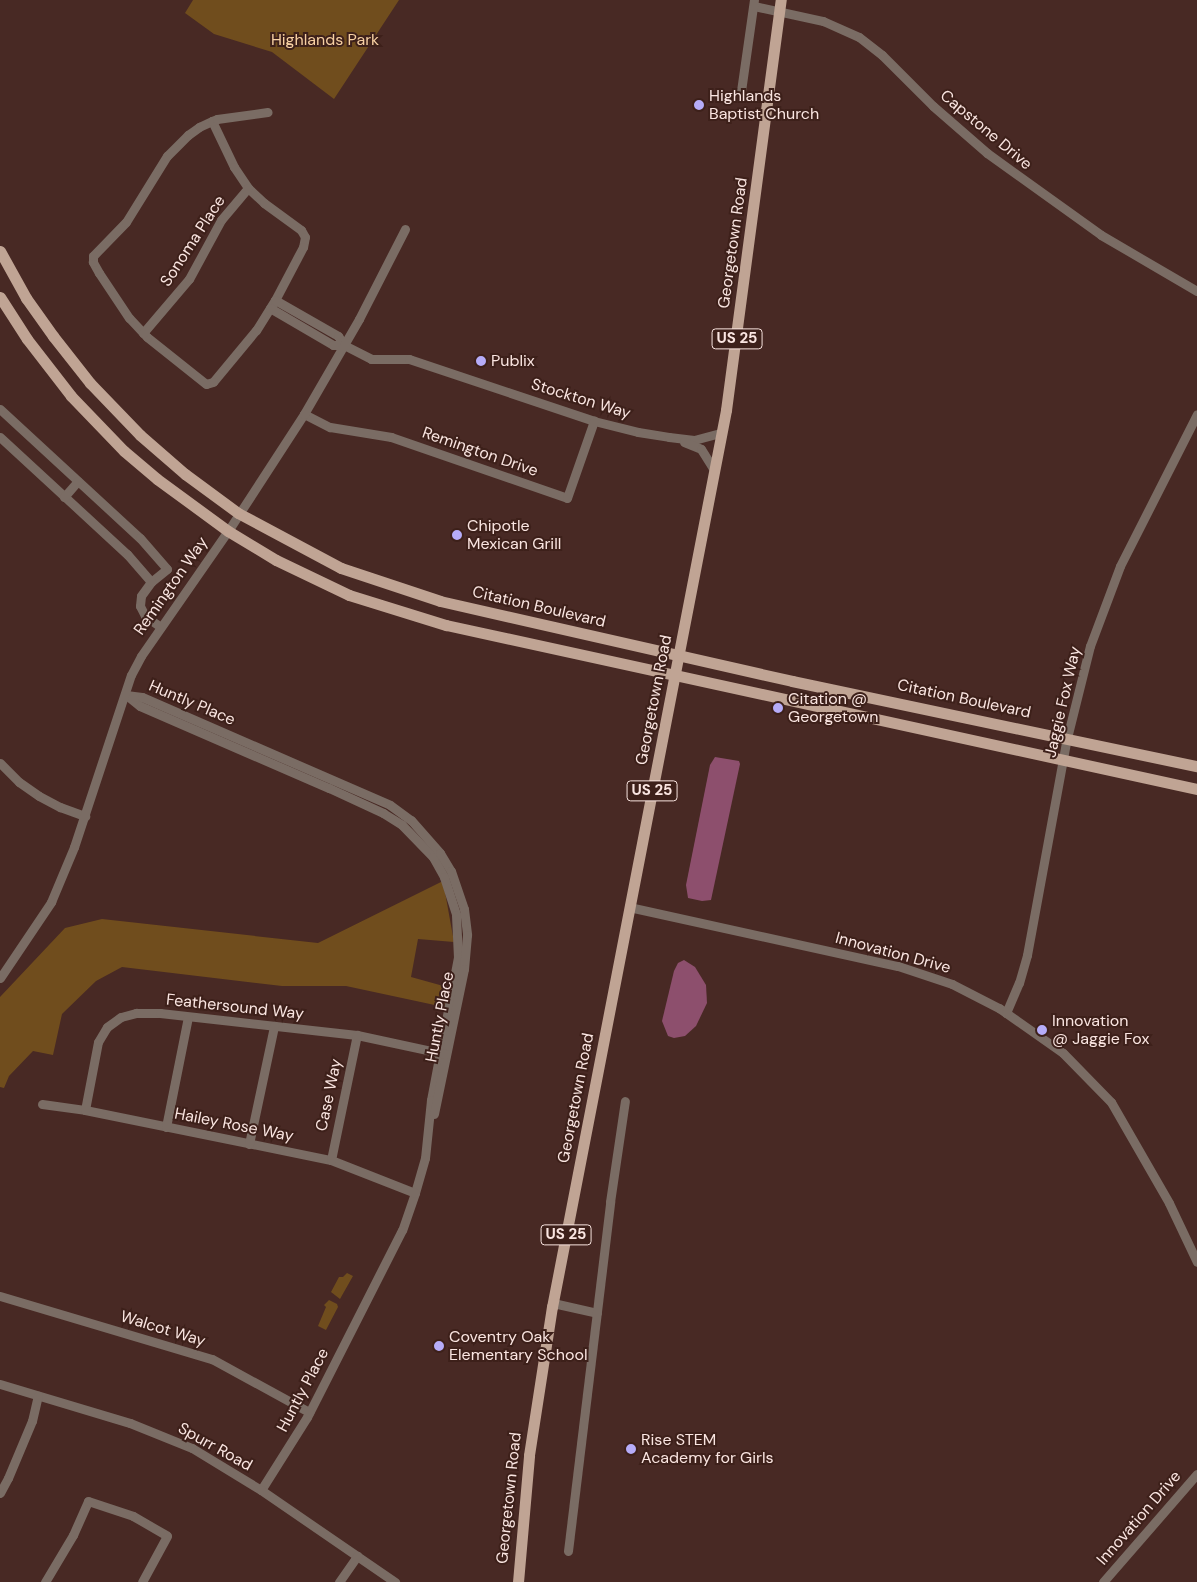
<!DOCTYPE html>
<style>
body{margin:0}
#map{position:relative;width:1197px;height:1582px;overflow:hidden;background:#482924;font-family:"DM Sans",sans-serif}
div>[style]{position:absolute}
.green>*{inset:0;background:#704d1d}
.water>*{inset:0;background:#8d4f6d}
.minor>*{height:9px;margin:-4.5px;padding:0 4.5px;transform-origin:4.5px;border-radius:4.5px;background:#7a6c64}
.major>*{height:11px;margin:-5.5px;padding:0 5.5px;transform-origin:5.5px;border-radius:5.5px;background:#c0a494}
.dots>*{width:14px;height:14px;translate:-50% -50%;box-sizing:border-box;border:2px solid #3d201a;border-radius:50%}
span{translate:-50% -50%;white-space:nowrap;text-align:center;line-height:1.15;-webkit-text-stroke:4px #3d201a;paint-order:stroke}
.shield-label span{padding:1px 4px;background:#3d201a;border:1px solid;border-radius:4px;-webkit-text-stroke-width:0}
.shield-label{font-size:15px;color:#fae5e1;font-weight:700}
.park-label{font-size:16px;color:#f7d0a3}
.poi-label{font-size:16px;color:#fae5e1}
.left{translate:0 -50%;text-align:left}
.street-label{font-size:16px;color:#fae5e1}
</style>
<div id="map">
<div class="green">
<i style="clip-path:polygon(193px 0,399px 0,334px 99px,272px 52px,214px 34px,185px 13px)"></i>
<i style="clip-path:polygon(443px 881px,454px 942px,418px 939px,411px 977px,447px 987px,444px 1007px,346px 986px,282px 986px,122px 967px,96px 981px,62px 1014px,53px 1055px,33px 1051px,9px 1076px,4px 1088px,0 1087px,0 997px,65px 928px,102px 919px,318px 943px)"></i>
<i style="clip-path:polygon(347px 1273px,353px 1276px,340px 1299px,331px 1292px,339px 1277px,343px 1277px)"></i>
<i style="clip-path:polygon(329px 1300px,337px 1304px,338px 1307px,326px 1330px,318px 1326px,326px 1307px,324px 1305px)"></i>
</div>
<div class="water">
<i style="clip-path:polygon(715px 757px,739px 761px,740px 764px,711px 900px,702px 901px,688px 898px,686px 885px,710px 765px)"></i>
<i style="clip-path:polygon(684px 960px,695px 967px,706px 985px,707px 1003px,696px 1026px,685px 1036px,674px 1038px,668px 1036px,662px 1021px,674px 971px,678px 963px)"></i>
</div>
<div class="minor">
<i style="left:754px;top:6px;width:71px;rotate:12.3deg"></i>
<i style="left:823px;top:21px;width:39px;rotate:24deg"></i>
<i style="left:859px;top:37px;width:29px;rotate:38deg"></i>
<i style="left:882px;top:55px;width:72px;rotate:45deg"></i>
<i style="left:933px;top:106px;width:72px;rotate:41deg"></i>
<i style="left:987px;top:153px;width:140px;rotate:35.7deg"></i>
<i style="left:1101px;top:235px;width:111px;rotate:30.3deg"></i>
<i style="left:741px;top:91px;width:92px;rotate:-81.9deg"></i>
<i style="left:212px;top:121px;width:51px;rotate:64.4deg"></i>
<i style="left:234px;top:167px;width:25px;rotate:56deg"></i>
<i style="left:248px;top:188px;width:22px;rotate:43deg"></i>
<i style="left:264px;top:203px;width:46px;rotate:36.1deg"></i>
<i style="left:301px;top:230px;width:8px;rotate:60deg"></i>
<i style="left:305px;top:237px;width:10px;rotate:101deg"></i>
<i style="left:303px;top:247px;width:60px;rotate:117.8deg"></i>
<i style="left:275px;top:300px;width:36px;rotate:122deg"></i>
<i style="left:256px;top:330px;width:67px;rotate:129.6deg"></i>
<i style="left:213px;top:382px;width:7px;rotate:164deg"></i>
<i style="left:206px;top:384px;width:75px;rotate:-141.5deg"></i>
<i style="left:147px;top:337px;width:26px;rotate:-133deg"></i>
<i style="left:129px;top:318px;width:54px;rotate:-123.7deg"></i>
<i style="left:99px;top:273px;width:13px;rotate:-119deg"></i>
<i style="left:93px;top:262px;width:6px;rotate:-90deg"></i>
<i style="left:93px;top:256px;width:47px;rotate:-45.9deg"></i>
<i style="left:126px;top:222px;width:78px;rotate:-58.2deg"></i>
<i style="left:167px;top:156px;width:30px;rotate:-45deg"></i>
<i style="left:188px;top:135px;width:14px;rotate:-36deg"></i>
<i style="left:199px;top:127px;width:14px;rotate:-25deg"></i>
<i style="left:212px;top:121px;width:5px;rotate:-22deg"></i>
<i style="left:217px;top:119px;width:51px;rotate:-7.8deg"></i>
<i style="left:275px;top:300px;width:73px;rotate:29.7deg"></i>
<i style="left:338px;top:336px;width:11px;rotate:56deg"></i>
<i style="left:270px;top:308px;width:73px;rotate:30.4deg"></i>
<i style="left:333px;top:345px;width:11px"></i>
<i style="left:344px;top:345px;width:30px;rotate:27deg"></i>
<i style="left:371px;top:359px;width:38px"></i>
<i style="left:409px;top:359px;width:195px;rotate:18.5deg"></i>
<i style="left:594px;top:421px;width:45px;rotate:14deg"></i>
<i style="left:638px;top:432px;width:31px;rotate:9deg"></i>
<i style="left:669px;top:437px;width:25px;rotate:7deg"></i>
<i style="left:694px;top:440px;width:28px;rotate:-15deg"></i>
<i style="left:143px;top:333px;width:71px;rotate:-49.6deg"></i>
<i style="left:189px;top:279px;width:67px;rotate:-61.5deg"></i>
<i style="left:221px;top:220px;width:42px;rotate:-49.8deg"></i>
<i style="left:0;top:409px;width:190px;rotate:42.7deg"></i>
<i style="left:140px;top:538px;width:41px;rotate:48.9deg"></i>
<i style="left:167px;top:569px;width:21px;rotate:141deg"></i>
<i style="left:151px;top:582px;width:17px;rotate:126deg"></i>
<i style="left:141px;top:596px;width:10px;rotate:96deg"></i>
<i style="left:140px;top:606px;width:11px;rotate:63deg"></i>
<i style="left:145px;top:616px;width:19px;rotate:35deg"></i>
<i style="left:304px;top:414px;width:29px;rotate:27deg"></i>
<i style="left:330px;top:427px;width:62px;rotate:9.3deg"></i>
<i style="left:391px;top:437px;width:186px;rotate:19.1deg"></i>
<i style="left:567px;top:498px;width:82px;rotate:-70.7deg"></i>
<i style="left:0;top:437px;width:173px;rotate:42.7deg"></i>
<i style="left:127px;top:554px;width:37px;rotate:49deg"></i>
<i style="left:684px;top:442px;width:18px;rotate:22deg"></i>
<i style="left:701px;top:449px;width:26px;rotate:58deg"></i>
<i style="left:64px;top:497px;width:21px;rotate:-49deg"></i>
<i style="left:125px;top:694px;width:19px;rotate:39deg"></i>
<i style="left:140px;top:706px;width:206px;rotate:23.5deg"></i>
<i style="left:329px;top:788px;width:60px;rotate:24.8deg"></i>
<i style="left:383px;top:813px;width:22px;rotate:32deg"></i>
<i style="left:402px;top:825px;width:45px;rotate:45.9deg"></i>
<i style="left:433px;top:857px;width:23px;rotate:61deg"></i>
<i style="left:444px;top:877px;width:40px;rotate:72deg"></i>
<i style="left:456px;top:915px;width:42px;rotate:87.3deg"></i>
<i style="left:458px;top:957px;width:146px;rotate:100.7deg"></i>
<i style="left:431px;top:1100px;width:58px;rotate:95.9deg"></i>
<i style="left:425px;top:1158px;width:36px;rotate:106deg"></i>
<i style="left:415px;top:1193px;width:39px;rotate:109deg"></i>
<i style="left:402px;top:1230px;width:210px;rotate:116.9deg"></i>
<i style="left:307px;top:1417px;width:86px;rotate:122.2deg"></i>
<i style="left:126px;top:695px;width:16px;rotate:7deg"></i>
<i style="left:142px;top:697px;width:270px;rotate:23.5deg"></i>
<i style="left:390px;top:805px;width:26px;rotate:36deg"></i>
<i style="left:411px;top:820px;width:44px;rotate:48.7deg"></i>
<i style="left:440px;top:853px;width:21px;rotate:59deg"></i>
<i style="left:451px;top:871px;width:40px;rotate:71.1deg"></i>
<i style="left:464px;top:909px;width:26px;rotate:83deg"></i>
<i style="left:467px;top:935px;width:34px;rotate:95deg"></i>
<i style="left:464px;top:969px;width:148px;rotate:101.7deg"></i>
<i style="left:0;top:763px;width:27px;rotate:45deg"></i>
<i style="left:19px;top:782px;width:24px;rotate:35deg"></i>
<i style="left:39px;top:796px;width:24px;rotate:28deg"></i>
<i style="left:60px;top:807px;width:27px;rotate:20deg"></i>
<i style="left:629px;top:907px;width:275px;rotate:12.4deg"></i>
<i style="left:898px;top:966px;width:57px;rotate:18.4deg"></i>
<i style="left:952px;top:984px;width:53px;rotate:27.1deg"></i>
<i style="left:999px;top:1008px;width:78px;rotate:35.1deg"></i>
<i style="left:1063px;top:1053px;width:69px;rotate:45.6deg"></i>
<i style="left:1111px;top:1102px;width:116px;rotate:60.1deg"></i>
<i style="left:1169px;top:1203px;width:65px;rotate:64.6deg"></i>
<i style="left:0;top:978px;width:92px;rotate:-56.1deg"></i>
<i style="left:51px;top:902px;width:60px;rotate:-67.3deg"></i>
<i style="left:74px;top:847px;width:181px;rotate:-71.7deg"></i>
<i style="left:131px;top:675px;width:21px;rotate:-62deg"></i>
<i style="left:141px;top:656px;width:152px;rotate:-55.2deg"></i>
<i style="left:228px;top:531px;width:140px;rotate:-57deg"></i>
<i style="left:304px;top:414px;width:110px;rotate:-59.9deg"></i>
<i style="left:359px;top:319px;width:101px;rotate:-62.9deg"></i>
<i style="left:1006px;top:1013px;width:33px;rotate:-67deg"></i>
<i style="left:1019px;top:983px;width:29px;rotate:-74deg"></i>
<i style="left:1027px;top:955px;width:221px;rotate:-79.6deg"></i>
<i style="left:1067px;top:738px;width:95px;rotate:-76deg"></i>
<i style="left:1090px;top:646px;width:85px;rotate:-69.4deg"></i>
<i style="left:1120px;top:566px;width:170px;rotate:-63.1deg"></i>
<i style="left:42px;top:1104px;width:43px;rotate:7.9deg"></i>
<i style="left:85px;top:1110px;width:251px;rotate:11.5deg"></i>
<i style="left:331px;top:1160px;width:90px;rotate:21.4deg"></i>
<i style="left:85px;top:1110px;width:69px;rotate:-79.2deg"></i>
<i style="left:98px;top:1042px;width:17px;rotate:-59deg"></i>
<i style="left:107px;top:1027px;width:17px;rotate:-36deg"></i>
<i style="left:121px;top:1017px;width:16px;rotate:-15deg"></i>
<i style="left:136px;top:1013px;width:24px"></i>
<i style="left:160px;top:1013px;width:198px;rotate:6.4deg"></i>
<i style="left:357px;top:1035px;width:91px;rotate:12.1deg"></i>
<i style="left:166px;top:1127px;width:112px;rotate:-78.7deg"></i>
<i style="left:249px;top:1144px;width:121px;rotate:-78deg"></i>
<i style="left:331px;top:1160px;width:128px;rotate:-78.3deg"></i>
<i style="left:0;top:1296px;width:221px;rotate:16.6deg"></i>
<i style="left:212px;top:1359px;width:111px;rotate:28.7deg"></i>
<i style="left:553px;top:1303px;width:45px;rotate:12.8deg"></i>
<i style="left:0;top:1384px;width:136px;rotate:16.7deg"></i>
<i style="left:130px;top:1423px;width:67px;rotate:22deg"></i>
<i style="left:192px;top:1448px;width:81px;rotate:31.3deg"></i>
<i style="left:261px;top:1490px;width:163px;rotate:34.5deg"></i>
<i style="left:0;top:1493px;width:17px;rotate:-62deg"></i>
<i style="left:8px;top:1478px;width:62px;rotate:-67.2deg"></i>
<i style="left:32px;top:1421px;width:26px;rotate:-77deg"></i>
<i style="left:568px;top:1551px;width:352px;rotate:-83.1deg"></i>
<i style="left:610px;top:1202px;width:102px;rotate:-81.6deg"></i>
<i style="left:45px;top:1582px;width:55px;rotate:-59.2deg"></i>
<i style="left:73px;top:1535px;width:37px;rotate:-66deg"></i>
<i style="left:88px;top:1501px;width:47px;rotate:18.4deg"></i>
<i style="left:133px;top:1516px;width:39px;rotate:30deg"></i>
<i style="left:167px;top:1536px;width:52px;rotate:118.5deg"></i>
<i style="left:339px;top:1582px;width:32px;rotate:-55deg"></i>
<i style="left:1103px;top:1582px;width:143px;rotate:-49deg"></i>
</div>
<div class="major">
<i style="left:0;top:251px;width:54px;rotate:61deg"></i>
<i style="left:26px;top:298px;width:47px;rotate:54.6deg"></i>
<i style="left:53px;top:336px;width:60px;rotate:51.8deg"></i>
<i style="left:90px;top:383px;width:72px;rotate:46.1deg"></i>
<i style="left:140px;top:435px;width:60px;rotate:40.9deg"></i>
<i style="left:185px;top:474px;width:66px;rotate:36.3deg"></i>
<i style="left:238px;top:513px;width:117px;rotate:28.1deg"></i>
<i style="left:341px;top:568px;width:104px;rotate:18.4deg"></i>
<i style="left:440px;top:601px;width:361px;rotate:12.8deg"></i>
<i style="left:792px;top:681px;width:414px;rotate:11.9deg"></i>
<i style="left:0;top:297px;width:50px;rotate:57.3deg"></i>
<i style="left:27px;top:339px;width:72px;rotate:52.3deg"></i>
<i style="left:71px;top:396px;width:76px;rotate:46.1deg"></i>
<i style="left:124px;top:451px;width:43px;rotate:40.3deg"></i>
<i style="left:157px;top:479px;width:88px;rotate:36.2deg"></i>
<i style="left:228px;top:531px;width:56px;rotate:31.1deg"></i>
<i style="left:276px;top:560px;width:81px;rotate:25.6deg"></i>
<i style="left:349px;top:595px;width:102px;rotate:17.2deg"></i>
<i style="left:446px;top:625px;width:769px;rotate:12.32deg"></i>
<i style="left:518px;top:1582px;width:127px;rotate:-85deg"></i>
<i style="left:529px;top:1455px;width:150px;rotate:-81.2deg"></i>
<i style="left:552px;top:1307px;width:914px;rotate:-79.02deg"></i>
<i style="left:726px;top:410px;width:414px;rotate:-82.4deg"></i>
</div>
<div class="dots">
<i style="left:699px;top:105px;background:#b6acf8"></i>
<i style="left:481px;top:361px;background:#b6acf8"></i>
<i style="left:457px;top:535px;background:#b6acf8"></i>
<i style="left:778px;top:708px;background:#b6acf8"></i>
<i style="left:1042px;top:1030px;background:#b6acf8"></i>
<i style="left:439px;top:1346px;background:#b6acf8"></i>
<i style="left:631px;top:1449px;background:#b6acf8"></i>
</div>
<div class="shield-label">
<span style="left:737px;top:339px">US 25</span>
<span style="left:652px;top:791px">US 25</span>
<span style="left:566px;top:1235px">US 25</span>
</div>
<div class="park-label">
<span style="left:325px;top:40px">Highlands Park</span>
</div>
<div class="poi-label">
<span class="left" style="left:709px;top:105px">Highlands<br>Baptist Church</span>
<span class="left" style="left:491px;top:361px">Publix</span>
<span class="left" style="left:467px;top:535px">Chipotle<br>Mexican Grill</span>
<span class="left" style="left:788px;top:708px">Citation @<br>Georgetown</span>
<span class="left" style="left:1052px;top:1030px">Innovation<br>@ Jaggie Fox</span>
<span class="left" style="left:449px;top:1346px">Coventry Oak<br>Elementary School</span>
<span class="left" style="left:641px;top:1449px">Rise STEM<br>Academy for Girls</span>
</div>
<div class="street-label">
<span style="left:986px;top:130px;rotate:40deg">Capstone Drive</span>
<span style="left:193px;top:241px;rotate:-57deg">Sonoma Place</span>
<span style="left:733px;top:243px;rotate:-82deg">Georgetown Road</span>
<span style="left:581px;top:399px;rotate:17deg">Stockton Way</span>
<span style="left:480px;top:452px;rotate:19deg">Remington Drive</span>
<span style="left:171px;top:586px;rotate:-55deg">Remington Way</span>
<span style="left:539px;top:607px;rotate:13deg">Citation Boulevard</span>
<span style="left:964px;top:699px;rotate:12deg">Citation Boulevard</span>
<span style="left:654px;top:700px;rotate:-79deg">Georgetown Road</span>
<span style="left:1063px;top:702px;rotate:-77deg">Jaggie Fox Way</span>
<span style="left:192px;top:703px;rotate:23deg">Huntly Place</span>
<span style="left:893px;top:953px;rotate:15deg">Innovation Drive</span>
<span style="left:235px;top:1007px;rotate:6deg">Feathersound Way</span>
<span style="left:440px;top:1017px;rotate:-79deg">Huntly Place</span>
<span style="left:329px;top:1095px;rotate:-78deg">Case Way</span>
<span style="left:576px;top:1098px;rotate:-79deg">Georgetown Road</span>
<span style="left:234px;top:1125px;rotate:11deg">Hailey Rose Way</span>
<span style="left:163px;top:1329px;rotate:17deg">Walcot Way</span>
<span style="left:303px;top:1390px;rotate:-62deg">Huntly Place</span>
<span style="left:215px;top:1447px;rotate:29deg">Spurr Road</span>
<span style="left:509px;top:1498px;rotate:-84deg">Georgetown Road</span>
<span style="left:1139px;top:1518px;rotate:-49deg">Innovation Drive</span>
</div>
</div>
